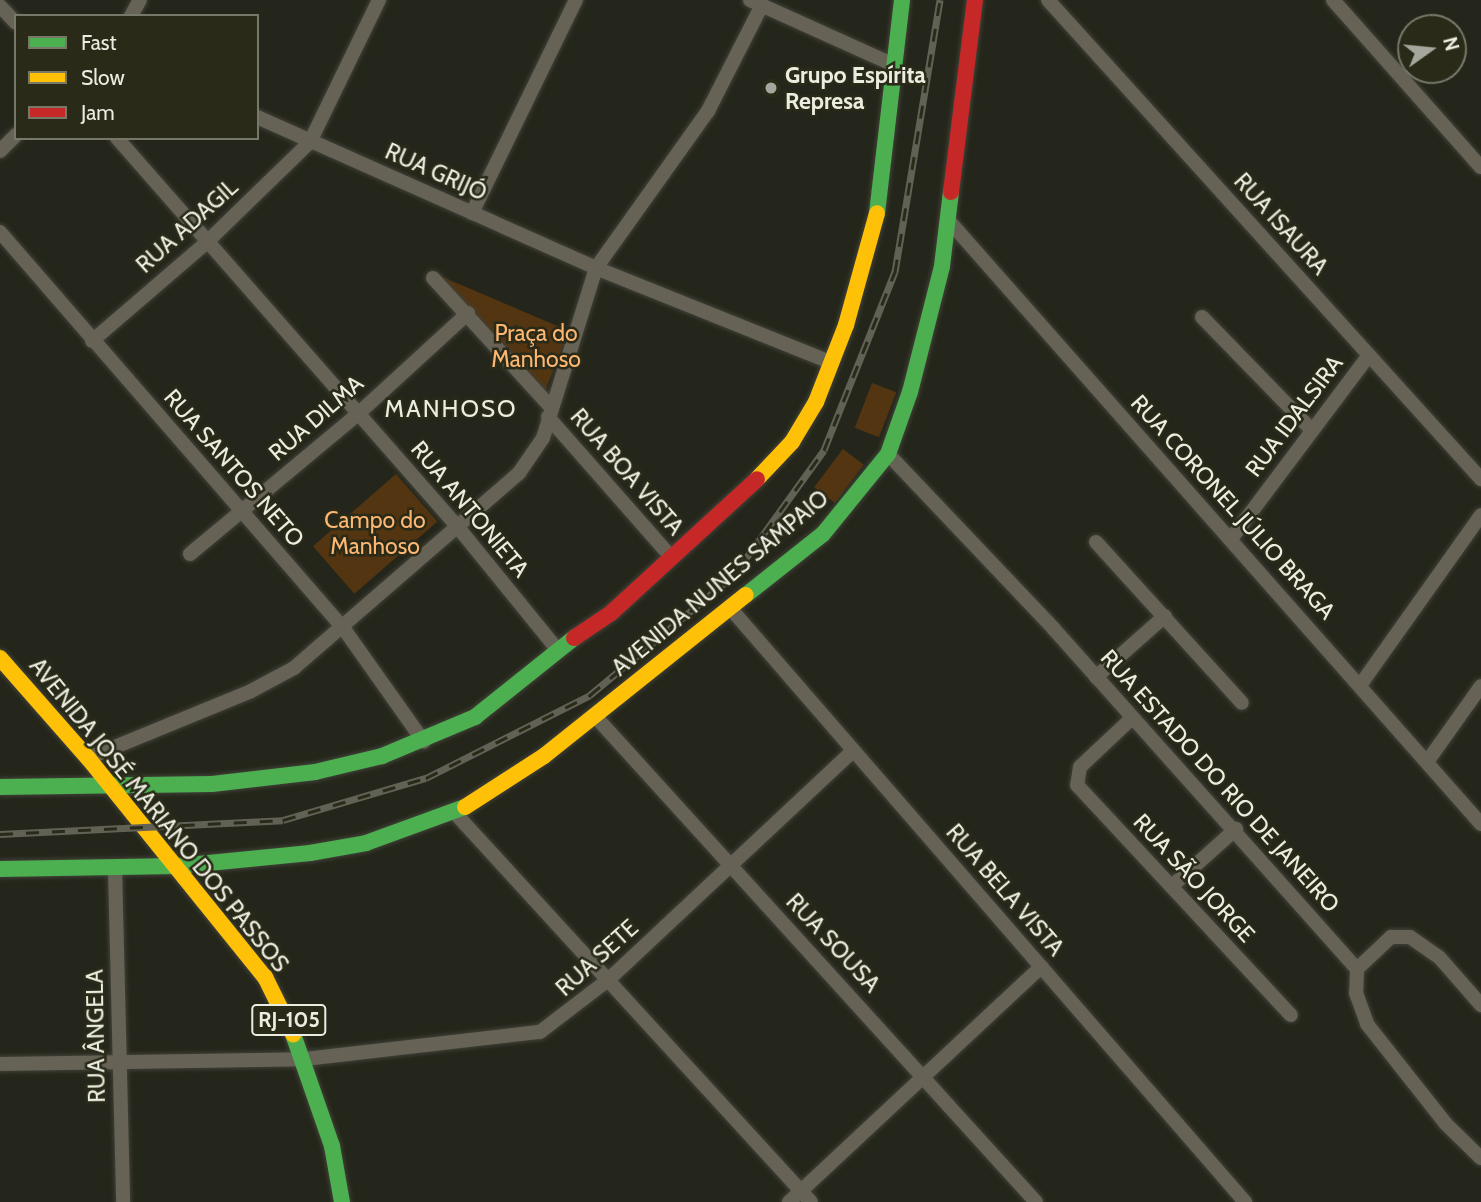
<!DOCTYPE html>
<meta charset="utf-8">
<style>
body{margin:0}
#map{position:relative;width:1481px;height:1202px;overflow:hidden;background:#25261b;font-family:Cabin,sans-serif}
div>[style]{position:absolute}
.green>*{inset:0;background:#533511;transform-origin:0 0}
.roads{filter:drop-shadow(0 0 2px #404138) drop-shadow(0 0 2px #404138)}
.street>*{height:14px;margin:-7px;padding:0 7px;transform-origin:7px;border-radius:7px;background:#666256}
.fast>*{height:16px;margin:-8px;padding:0 8px;transform-origin:8px;border-radius:8px;background:#4caf50}
.slow>*{height:16px;margin:-8px;padding:0 8px;transform-origin:8px;border-radius:8px;background:#ffc107}
.jam>*{height:16px;margin:-8px;padding:0 8px;transform-origin:8px;border-radius:8px;background:#c62828}
.rail>*{height:7px;margin-top:-3.5px;transform-origin:0;background:repeating-linear-gradient(90deg,#292a17 0 13px,#616156 0 26px);box-sizing:border-box;border-block:2px solid #616156}
.dots>*{width:19px;height:19px;translate:-50% -50%;box-sizing:border-box;border:4px solid #292a17;border-radius:50%}
span{translate:-50% -50%;white-space:nowrap;text-align:center;line-height:1.15;-webkit-text-stroke:5px #292a17;paint-order:stroke}
.shield-label span{padding:2px 5px;background:#292a17;border:2px solid;border-radius:5px;-webkit-text-stroke-width:0}
.shield-label{font-size:21px;color:#ecede1;font-weight:700}
.poi-label{font-size:23px;color:#ecede1;font-weight:700}
.left{translate:0 -50%;text-align:left}
.street-label{font-size:23px;color:#ecede1}
.park-label{font-size:23px;color:#fdb773}
.neighbourhood-label{font-size:24px;color:#ecede1;letter-spacing:2px}
.legend{position:absolute;left:14px;top:14px;width:245px;height:126px;box-sizing:border-box;background:#292a17;border:2px solid #777868;margin:0;padding:9px 12px;list-style:none;font-size:21px;color:#ecede1}
.legend li{display:flex;align-items:center;gap:14px;height:35px}
.legend b{width:35px;border:2px solid #777868}
.north{position:absolute;left:1397px;top:14px;width:70px;height:70px;box-sizing:border-box;background:#292a17;border:2px solid #777868;border-radius:50%;rotate:75deg;font-size:19px;font-weight:700;line-height:28px;text-align:center;color:#ecede1}
.north::after{content:'';display:block;margin:auto;width:24px;height:32px;background:#a6a79c;clip-path:polygon(50% 0,100% 100%,50% 72%,0 100%)}
</style>
<div id="map">
<div class="green">
<i style="clip-path:polygon(433px 273px,569px 331px,545px 391px)"></i>
<i style="left:872px;top:383px;width:26px;height:48px;rotate:21deg"></i>
<i style="left:843px;top:449px;width:26px;height:48px;rotate:37deg"></i>
<i style="left:396px;top:474px;width:63px;height:110px;rotate:49deg"></i>
</div>
<div class="roads">
<div class="street">
<i style="left:750px;top:0;width:158px;rotate:24.3deg"></i>
<i style="left:1048px;top:0;width:646px;rotate:47.89deg"></i>
<i style="left:1333px;top:0;width:223px;rotate:48.5deg"></i>
<i style="left:0;top:6px;width:23px;rotate:47deg"></i>
<i style="left:131px;top:16px;width:18px;rotate:-61deg"></i>
<i style="left:257px;top:117px;width:371px;rotate:24deg"></i>
<i style="left:596px;top:268px;width:254px;rotate:21.9deg"></i>
<i style="left:117px;top:138px;width:516px;rotate:48.77deg"></i>
<i style="left:457px;top:526px;width:159px;rotate:50.9deg"></i>
<i style="left:0;top:151px;width:23px;rotate:-45deg"></i>
<i style="left:472px;top:213px;width:237px;rotate:-64deg"></i>
<i style="left:949px;top:221px;width:804px;rotate:48.58deg"></i>
<i style="left:0;top:232px;width:525px;rotate:49.09deg"></i>
<i style="left:344px;top:629px;width:138px;rotate:54.7deg"></i>
<i style="left:433px;top:278px;width:173px;rotate:47.6deg"></i>
<i style="left:1202px;top:317px;width:158px;rotate:45.8deg"></i>
<i style="left:92px;top:341px;width:150px;rotate:-40.7deg"></i>
<i style="left:206px;top:243px;width:145px;rotate:-44.2deg"></i>
<i style="left:310px;top:142px;width:158px;rotate:-64.1deg"></i>
<i style="left:548px;top:417px;width:186px;rotate:48.7deg"></i>
<i style="left:888px;top:454px;width:240px;rotate:46.5deg"></i>
<i style="left:1053px;top:628px;width:457px;rotate:48.3deg"></i>
<i style="left:1357px;top:969px;width:24px;rotate:92deg"></i>
<i style="left:1356px;top:993px;width:33px;rotate:70deg"></i>
<i style="left:1367px;top:1024px;width:127px;rotate:51.7deg"></i>
<i style="left:1446px;top:1124px;width:49px;rotate:44.2deg"></i>
<i style="left:1231px;top:539px;width:230px;rotate:-53.1deg"></i>
<i style="left:1096px;top:542px;width:217px;rotate:47.8deg"></i>
<i style="left:190px;top:554px;width:220px;rotate:-39.8deg"></i>
<i style="left:359px;top:413px;width:148px;rotate:-42.5deg"></i>
<i style="left:731px;top:609px;width:785px;rotate:49.08deg"></i>
<i style="left:1096px;top:677px;width:92px;rotate:-41.5deg"></i>
<i style="left:1361px;top:684px;width:207px;rotate:-54.6deg"></i>
<i style="left:595px;top:716px;width:656px;rotate:47.78deg"></i>
<i style="left:1132px;top:718px;width:71px;rotate:136.7deg"></i>
<i style="left:1080px;top:767px;width:18px;rotate:99deg"></i>
<i style="left:1077px;top:785px;width:314px;rotate:47.1deg"></i>
<i style="left:88px;top:758px;width:176px;rotate:-22.3deg"></i>
<i style="left:251px;top:691px;width:49px;rotate:-28.1deg"></i>
<i style="left:294px;top:668px;width:298px;rotate:-40.9deg"></i>
<i style="left:519px;top:473px;width:42px;rotate:-55.6deg"></i>
<i style="left:543px;top:438px;width:178px;rotate:-72.7deg"></i>
<i style="left:596px;top:268px;width:193px;rotate:-54.5deg"></i>
<i style="left:708px;top:111px;width:117px;rotate:-63deg"></i>
<i style="left:1427px;top:762px;width:93px;rotate:-54.6deg"></i>
<i style="left:455px;top:813px;width:527px;rotate:47.54deg"></i>
<i style="left:115px;top:868px;width:334px;rotate:88.6deg"></i>
<i style="left:1172px;top:886px;width:86px;rotate:-41.7deg"></i>
<i style="left:1357px;top:969px;width:47px;rotate:-43.3deg"></i>
<i style="left:1391px;top:937px;width:19px"></i>
<i style="left:1410px;top:937px;width:35px;rotate:35deg"></i>
<i style="left:1439px;top:957px;width:64px;rotate:48.8deg"></i>
<i style="left:0;top:1064px;width:305px;rotate:-0.9deg"></i>
<i style="left:305px;top:1059px;width:237px;rotate:-6.6deg"></i>
<i style="left:540px;top:1032px;width:86px;rotate:-37.4deg"></i>
<i style="left:608px;top:980px;width:335px;rotate:-43.1deg"></i>
<i style="left:789px;top:1202px;width:345px;rotate:-43deg"></i>
</div>
<div class="fast">
<i style="left:877px;top:213px;width:214px;rotate:-83.3deg"></i>
<i style="left:746px;top:595px;width:98px;rotate:-38.4deg"></i>
<i style="left:823px;top:534px;width:103px;rotate:-50.9deg"></i>
<i style="left:888px;top:454px;width:66px;rotate:-70.5deg"></i>
<i style="left:910px;top:392px;width:130px;rotate:-75.7deg"></i>
<i style="left:942px;top:266px;width:75px;rotate:-83.1deg"></i>
<i style="left:0;top:787px;width:212px;rotate:-0.8deg"></i>
<i style="left:212px;top:784px;width:104px;rotate:-6.6deg"></i>
<i style="left:315px;top:772px;width:69px;rotate:-13.4deg"></i>
<i style="left:382px;top:756px;width:101px;rotate:-22.8deg"></i>
<i style="left:475px;top:717px;width:127px;rotate:-38.6deg"></i>
<i style="left:0;top:869px;width:178px;rotate:-1deg"></i>
<i style="left:178px;top:866px;width:133px;rotate:-5.6deg"></i>
<i style="left:310px;top:853px;width:57px;rotate:-10.1deg"></i>
<i style="left:366px;top:843px;width:105px;rotate:-20deg"></i>
<i style="left:293px;top:1034px;width:119px;rotate:70.8deg"></i>
<i style="left:332px;top:1146px;width:57px;rotate:79.9deg"></i>
</div>
<div class="slow">
<i style="left:757px;top:479px;width:51px;rotate:-46.6deg"></i>
<i style="left:792px;top:442px;width:47px;rotate:-59deg"></i>
<i style="left:816px;top:402px;width:83px;rotate:-68.7deg"></i>
<i style="left:846px;top:325px;width:116px;rotate:-74.5deg"></i>
<i style="left:0;top:658px;width:133px;rotate:48.7deg"></i>
<i style="left:88px;top:758px;width:282px;rotate:51.1deg"></i>
<i style="left:265px;top:977px;width:64px;rotate:63.8deg"></i>
<i style="left:465px;top:807px;width:94px;rotate:-32.8deg"></i>
<i style="left:544px;top:756px;width:258px;rotate:-38.6deg"></i>
</div>
<div class="jam">
<i style="left:951px;top:192px;width:193px;rotate:-82.9deg"></i>
<i style="left:574px;top:638px;width:45px;rotate:-34deg"></i>
<i style="left:611px;top:613px;width:198px;rotate:-42.5deg"></i>
</div>
</div>
<div class="rail">
<i style="left:0;top:834px;width:283px;rotate:-2.8deg"></i>
<i style="left:283px;top:820px;width:149px;rotate:-16.4deg"></i>
<i style="left:426px;top:778px;width:184px;rotate:-26.8deg"></i>
<i style="left:590px;top:695px;width:187px;rotate:-39.8deg"></i>
<i style="left:734px;top:575px;width:154px;rotate:-54.2deg"></i>
<i style="left:824px;top:450px;width:192px;rotate:-68.3deg"></i>
<i style="left:895px;top:272px;width:276px;rotate:-80.6deg"></i>
</div>
<div class="dots">
<i style="left:771px;top:88px;background:#a6a79c"></i>
</div>
<div class="shield-label">
<span style="left:289px;top:1020px">RJ-105</span>
</div>
<div class="poi-label">
<span class="left" style="left:785px;top:88px">Grupo Espírita<br>Represa</span>
</div>
<div class="street-label">
<span style="left:436px;top:172px;rotate:24deg">RUA GRIJÓ</span>
<span style="left:1281px;top:224px;rotate:48deg">RUA ISAURA</span>
<span style="left:187px;top:226px;rotate:-42deg">RUA ADAGIL</span>
<span style="left:1294px;top:416px;rotate:-53deg">RUA IDALSIRA</span>
<span style="left:316px;top:418px;rotate:-41deg">RUA DILMA</span>
<span style="left:234px;top:468px;rotate:49deg">RUA SANTOS NETO</span>
<span style="left:627px;top:472px;rotate:49deg">RUA BOA VISTA</span>
<span style="left:1233px;top:507px;rotate:48deg">RUA CORONEL JÚLIO BRAGA</span>
<span style="left:470px;top:509px;rotate:50deg">RUA ANTONIETA</span>
<span style="left:720px;top:583px;rotate:-40deg">AVENIDA NUNES SAMPAIO</span>
<span style="left:1220px;top:781px;rotate:48deg">RUA ESTADO DO RIO DE JANEIRO</span>
<span style="left:159px;top:815px;rotate:51deg">AVENIDA JOSÉ MARIANO DOS PASSOS</span>
<span style="left:1194px;top:878px;rotate:47deg">RUA SÃO JORGE</span>
<span style="left:1005px;top:890px;rotate:49deg">RUA BELA VISTA</span>
<span style="left:833px;top:943px;rotate:47deg">RUA SOUSA</span>
<span style="left:597px;top:958px;rotate:-42deg">RUA SETE</span>
<span style="left:96px;top:1036px;rotate:-91deg">RUA ÂNGELA</span>
</div>
<div class="park-label">
<span style="left:536px;top:346px">Praça do<br>Manhoso</span>
<span style="left:375px;top:533px">Campo do<br>Manhoso</span>
</div>
<div class="neighbourhood-label">
<span style="left:451px;top:409px">MANHOSO</span>
</div>
<ul class="legend">
<li><b style="height:9px;background:#4caf50"></b>Fast</li>
<li><b style="height:9px;background:#ffc107"></b>Slow</li>
<li><b style="height:9px;background:#c62828"></b>Jam</li>
</ul>
<div class="north">N</div>
</div>
